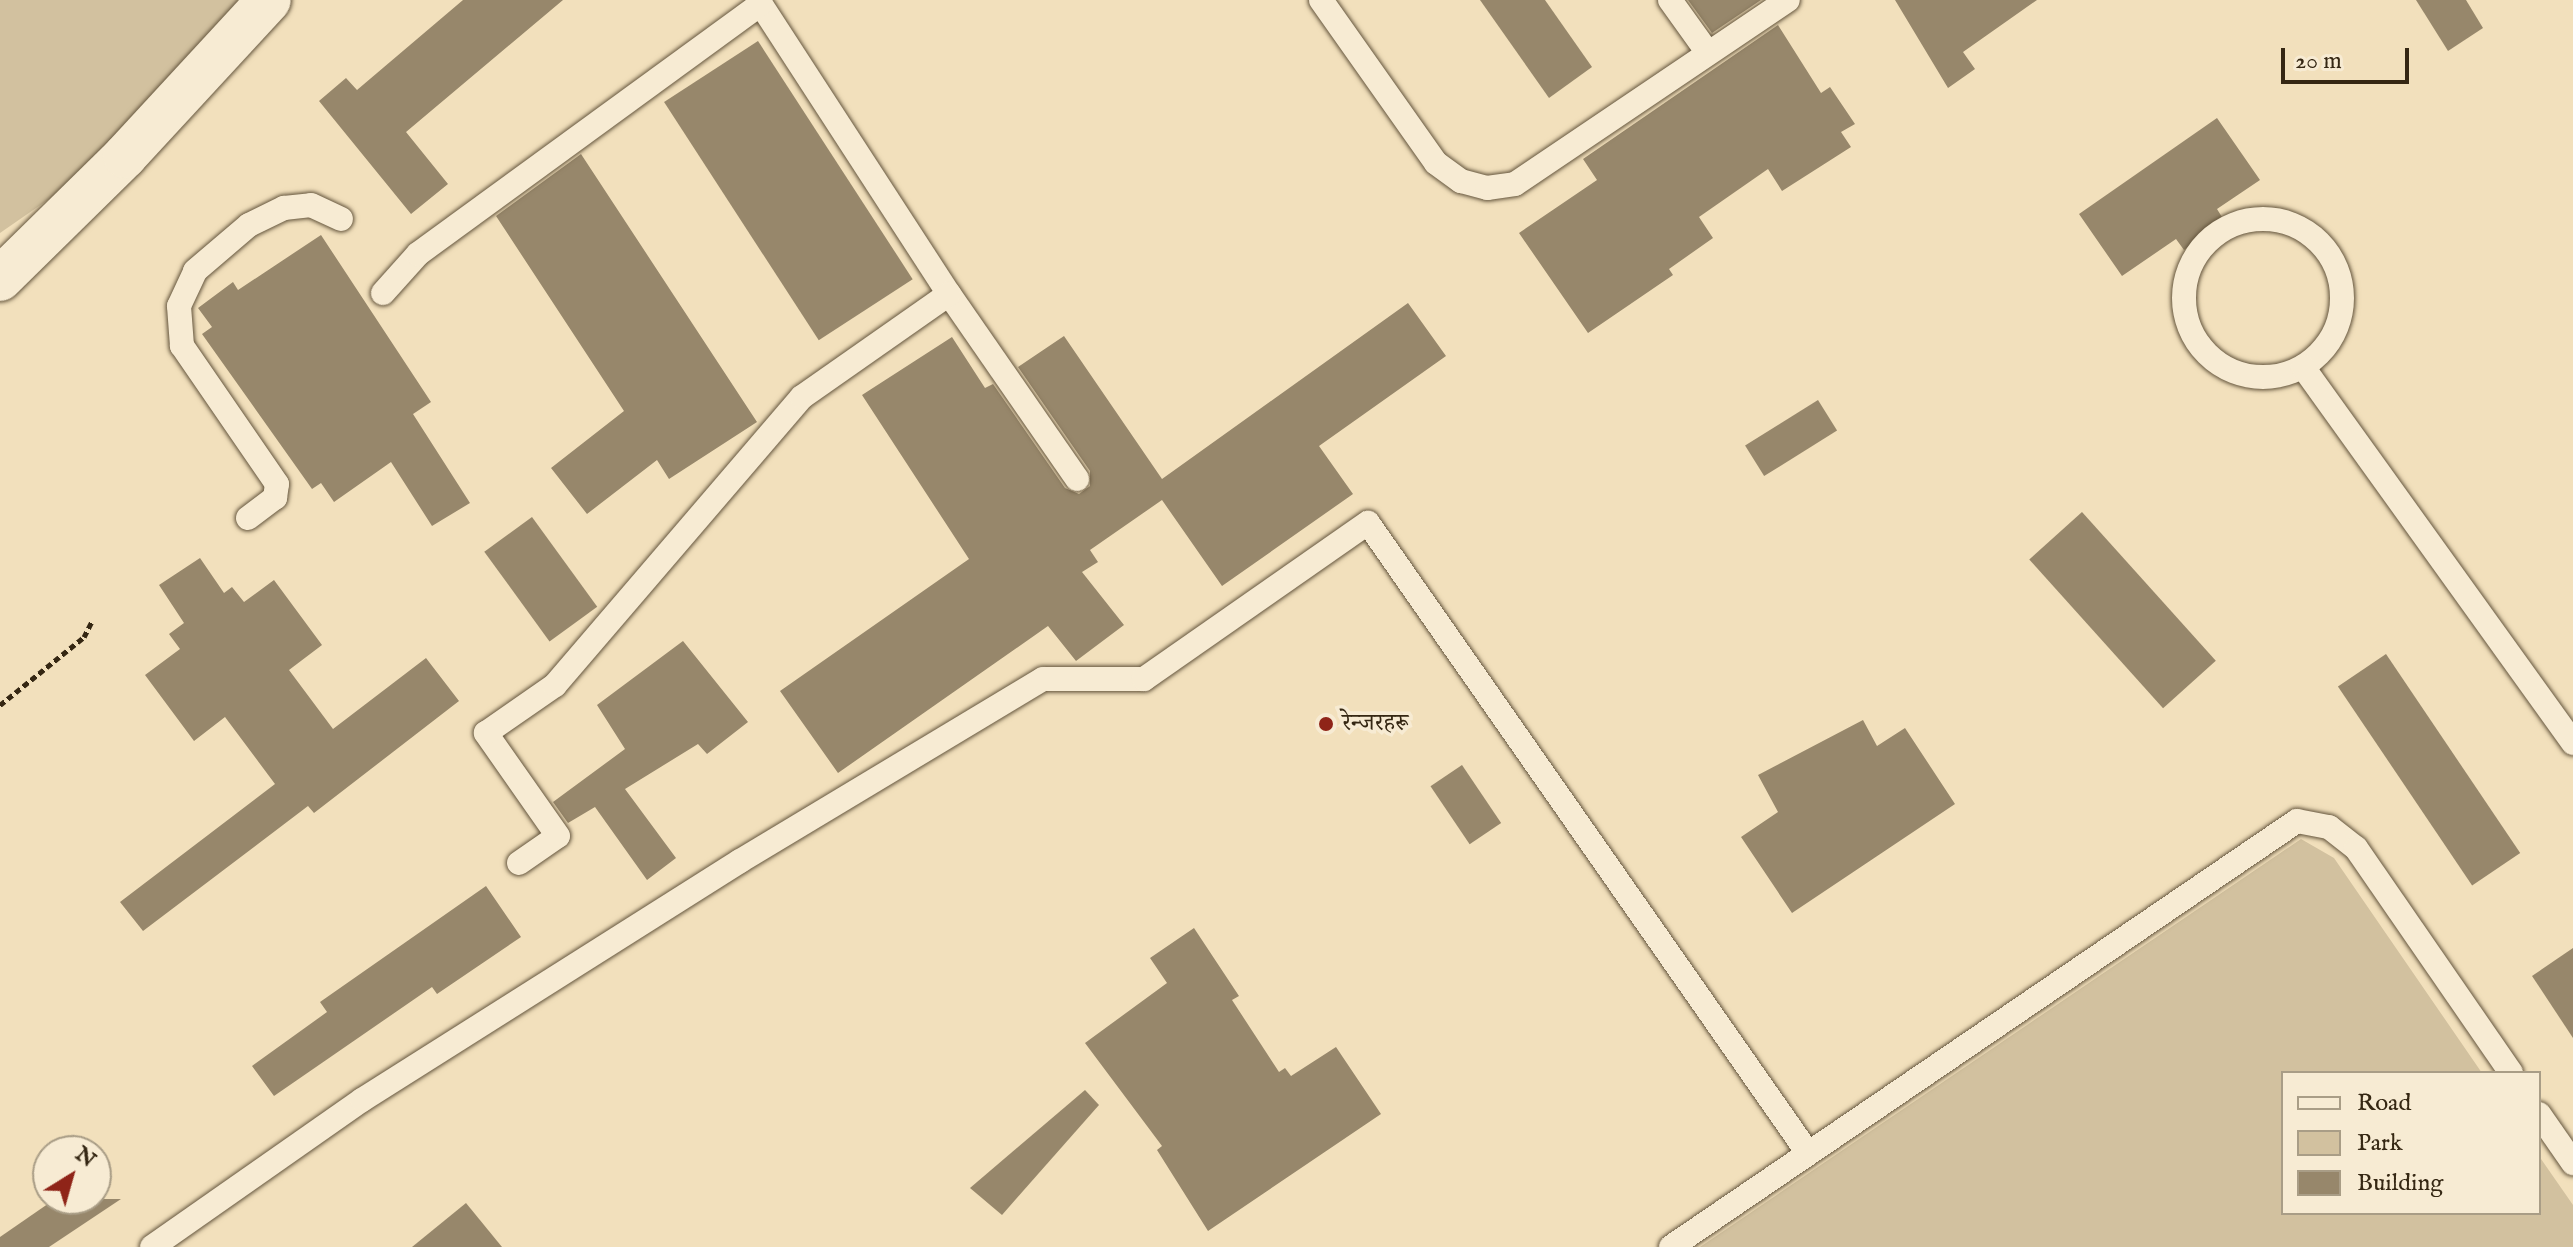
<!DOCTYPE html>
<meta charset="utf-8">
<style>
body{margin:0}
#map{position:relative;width:2573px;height:1247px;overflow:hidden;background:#f2e0bc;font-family:"IM FELL English","Noto Serif Devanagari",serif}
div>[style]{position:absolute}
.green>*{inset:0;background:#d2c19f}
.building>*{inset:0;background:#97876b;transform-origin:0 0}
.path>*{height:5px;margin-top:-2.5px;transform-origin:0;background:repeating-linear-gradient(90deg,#352713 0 6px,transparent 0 10px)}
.roads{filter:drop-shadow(0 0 2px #64553d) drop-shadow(0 0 2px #64553d)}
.lane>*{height:24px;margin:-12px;padding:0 12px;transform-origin:12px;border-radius:12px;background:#f7ebd3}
.lane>.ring{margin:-12px;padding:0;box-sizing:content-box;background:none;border:24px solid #f7ebd3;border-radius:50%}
.street>*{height:44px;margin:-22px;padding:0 22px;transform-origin:22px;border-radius:22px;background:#f7ebd3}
.dots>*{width:22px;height:22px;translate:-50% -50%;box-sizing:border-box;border:4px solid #f7ebd3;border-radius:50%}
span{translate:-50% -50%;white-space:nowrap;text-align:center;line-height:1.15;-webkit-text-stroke:7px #f7ebd3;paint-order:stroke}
.poi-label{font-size:24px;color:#352713}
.left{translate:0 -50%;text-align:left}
.legend{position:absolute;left:2281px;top:1071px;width:260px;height:144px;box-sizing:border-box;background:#f7ebd3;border:2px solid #a99d86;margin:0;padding:10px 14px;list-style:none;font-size:24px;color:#352713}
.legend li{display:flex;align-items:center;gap:16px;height:40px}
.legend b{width:40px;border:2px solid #a99d86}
.north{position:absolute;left:32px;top:1135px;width:80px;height:80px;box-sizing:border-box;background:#f7ebd3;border:2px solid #a99d86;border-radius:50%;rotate:37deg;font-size:22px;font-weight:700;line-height:32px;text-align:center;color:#352713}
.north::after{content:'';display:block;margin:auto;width:28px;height:36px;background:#8f2418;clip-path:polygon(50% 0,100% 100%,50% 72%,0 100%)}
.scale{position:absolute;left:2281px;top:48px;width:128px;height:36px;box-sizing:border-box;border:4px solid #352713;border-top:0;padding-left:10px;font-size:24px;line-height:28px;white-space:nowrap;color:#352713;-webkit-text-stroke:6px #f7ebd3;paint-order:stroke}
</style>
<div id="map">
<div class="green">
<i style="clip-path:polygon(0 0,238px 0,178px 73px,65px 188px,0 233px)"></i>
<i style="clip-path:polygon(2301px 839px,2334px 858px,2482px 1073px,2283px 1073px,2283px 1213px,2539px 1213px,2539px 1156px,2573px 1205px,2573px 1247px,1700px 1247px)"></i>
</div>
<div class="building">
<i style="clip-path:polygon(463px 0,563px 0,406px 132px,448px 184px,411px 214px,319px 101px,346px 78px,357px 90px)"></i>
<i style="clip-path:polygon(1480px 0,1545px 0,1592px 67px,1549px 98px)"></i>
<i style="clip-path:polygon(1688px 0,1761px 0,1712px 33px)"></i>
<i style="clip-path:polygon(1895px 0,2037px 0,1963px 52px,1975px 69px,1948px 88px)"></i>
<i style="clip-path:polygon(2416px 0,2466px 0,2483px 28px,2448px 51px)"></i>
<i style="clip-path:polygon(1778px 25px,1821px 93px,1830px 87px,1855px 124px,1841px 132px,1851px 147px,1782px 191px,1768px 169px,1699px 217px,1713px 238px,1669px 269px,1673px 275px,1588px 333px,1519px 233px,1597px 180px,1583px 159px)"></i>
<i style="left:758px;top:41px;width:284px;height:112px;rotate:57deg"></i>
<i style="clip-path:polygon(2217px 118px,2260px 180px,2217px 209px,2225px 222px,2184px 250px,2176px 239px,2122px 276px,2079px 214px)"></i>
<i style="clip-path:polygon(581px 154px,757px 422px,669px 479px,657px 460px,587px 514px,551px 468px,624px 411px,496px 216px)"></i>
<i style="clip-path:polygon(321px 235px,431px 402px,413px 414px,470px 503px,432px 526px,391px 462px,334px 502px,321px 483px,312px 489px,202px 334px,212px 327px,198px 308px,233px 282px,238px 290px)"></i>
<i style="clip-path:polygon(1408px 303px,1446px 356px,1319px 446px,1353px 494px,1222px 586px,1162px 500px,1090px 550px,1098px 562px,1082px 572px,1124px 625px,1076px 661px,1048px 626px,838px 773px,780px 691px,969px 559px,862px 395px,952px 337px,985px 388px,993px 384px,1065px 488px,1079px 494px,1090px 486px,1090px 471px,1018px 367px,1064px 336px,1162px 479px)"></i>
<i style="left:1818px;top:400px;width:36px;height:86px;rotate:58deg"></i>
<i style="left:2082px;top:512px;width:200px;height:71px;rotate:48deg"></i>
<i style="left:532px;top:517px;width:111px;height:59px;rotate:54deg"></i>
<i style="clip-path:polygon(200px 558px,224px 593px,232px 587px,244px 602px,274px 580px,322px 645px,289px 670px,333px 729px,426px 658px,459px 701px,314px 813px,308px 806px,143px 931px,120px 902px,275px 784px,225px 717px,194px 741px,145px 675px,180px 649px,169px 634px,184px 623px,159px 585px)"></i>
<i style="clip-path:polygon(683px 641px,748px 722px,707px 754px,698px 744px,625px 789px,676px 858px,647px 880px,595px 807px,568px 823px,553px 802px,625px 749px,597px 705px)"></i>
<i style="left:2386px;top:654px;width:240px;height:58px;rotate:56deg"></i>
<i style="clip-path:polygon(1863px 720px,1877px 746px,1905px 728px,1955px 804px,1792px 913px,1741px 837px,1778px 812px,1758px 775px)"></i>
<i style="left:1462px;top:765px;width:70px;height:38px;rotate:56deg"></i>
<i style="clip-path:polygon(486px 886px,521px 937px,437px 994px,432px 987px,274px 1096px,252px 1066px,327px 1012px,320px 1002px)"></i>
<i style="clip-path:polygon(1194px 928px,1239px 996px,1232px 1000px,1279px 1072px,1285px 1068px,1291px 1076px,1336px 1047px,1381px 1114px,1208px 1231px,1157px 1150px,1162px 1146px,1085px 1043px,1167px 983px,1150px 958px)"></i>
<i style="clip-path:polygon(2573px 948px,2573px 1038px,2532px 976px)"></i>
<i style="clip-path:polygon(1085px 1090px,1099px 1105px,1002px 1215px,970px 1188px)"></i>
<i style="clip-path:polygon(55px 1199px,121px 1199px,49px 1247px,0 1247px,0 1237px)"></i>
<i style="clip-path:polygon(466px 1203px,502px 1247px,412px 1247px)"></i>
</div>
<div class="path">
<i style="left:0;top:705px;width:108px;rotate:-39deg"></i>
<i style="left:84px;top:637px;width:18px;rotate:-63deg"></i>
</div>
<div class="roads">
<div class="lane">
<i style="left:758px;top:0;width:351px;rotate:57deg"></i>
<i style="left:949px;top:294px;width:225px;rotate:55.3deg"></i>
<i style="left:1321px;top:0;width:199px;rotate:54.8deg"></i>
<i style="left:1436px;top:163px;width:31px;rotate:36deg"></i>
<i style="left:1461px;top:181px;width:27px;rotate:15deg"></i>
<i style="left:1487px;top:188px;width:28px;rotate:-8deg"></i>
<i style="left:1515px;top:184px;width:329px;rotate:-34deg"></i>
<i style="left:1670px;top:0;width:65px;rotate:54.4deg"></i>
<i class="ring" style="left:2184px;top:219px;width:134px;height:134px"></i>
<i style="left:383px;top:293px;width:52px;rotate:-48.1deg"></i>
<i style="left:418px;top:254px;width:424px;rotate:-36.1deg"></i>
<i style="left:2303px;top:367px;width:463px;rotate:54.3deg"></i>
<i style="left:248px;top:518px;width:34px;rotate:-37deg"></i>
<i style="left:275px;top:498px;width:14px;rotate:-82deg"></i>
<i style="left:277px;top:484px;width:168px;rotate:-124.5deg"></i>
<i style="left:182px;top:346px;width:40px;rotate:-94.3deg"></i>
<i style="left:179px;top:306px;width:38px;rotate:-65deg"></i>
<i style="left:195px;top:271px;width:71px;rotate:-40.4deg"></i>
<i style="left:249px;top:225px;width:39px;rotate:-26deg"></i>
<i style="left:284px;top:208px;width:27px;rotate:-6deg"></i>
<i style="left:311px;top:205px;width:33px;rotate:25deg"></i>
<i style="left:519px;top:863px;width:47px;rotate:-34.7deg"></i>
<i style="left:558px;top:836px;width:126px;rotate:-125deg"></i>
<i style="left:486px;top:733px;width:84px;rotate:-34.8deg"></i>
<i style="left:555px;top:685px;width:379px;rotate:-49.4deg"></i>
<i style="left:802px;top:397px;width:179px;rotate:-35deg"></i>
<i style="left:2539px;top:1114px;width:60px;rotate:55.2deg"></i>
<i style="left:152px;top:1247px;width:256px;rotate:-35deg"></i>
<i style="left:362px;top:1100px;width:447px;rotate:-32.3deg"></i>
<i style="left:740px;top:861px;width:353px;rotate:-31deg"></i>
<i style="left:1043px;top:679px;width:101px"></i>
<i style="left:1144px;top:679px;width:273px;rotate:-34.9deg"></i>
<i style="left:1368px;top:523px;width:768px;rotate:55.07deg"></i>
<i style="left:1671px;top:1247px;width:757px;rotate:-34.24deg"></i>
<i style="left:2297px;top:821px;width:33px;rotate:11deg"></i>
<i style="left:2329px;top:827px;width:34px;rotate:38deg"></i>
<i style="left:2356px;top:848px;width:273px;rotate:55.4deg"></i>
</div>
<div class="street">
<i style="left:0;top:279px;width:175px;rotate:-44.5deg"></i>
<i style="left:125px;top:156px;width:212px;rotate:-47.3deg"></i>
</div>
</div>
<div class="dots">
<i style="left:1326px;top:724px;background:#8f2418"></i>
</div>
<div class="poi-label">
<span class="left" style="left:1342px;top:724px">रेन्जरहरू</span>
</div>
<ul class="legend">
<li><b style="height:10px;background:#f7ebd3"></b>Road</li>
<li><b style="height:22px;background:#d2c19f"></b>Park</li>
<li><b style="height:22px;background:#97876b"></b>Building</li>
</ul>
<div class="north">N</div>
<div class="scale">20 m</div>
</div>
